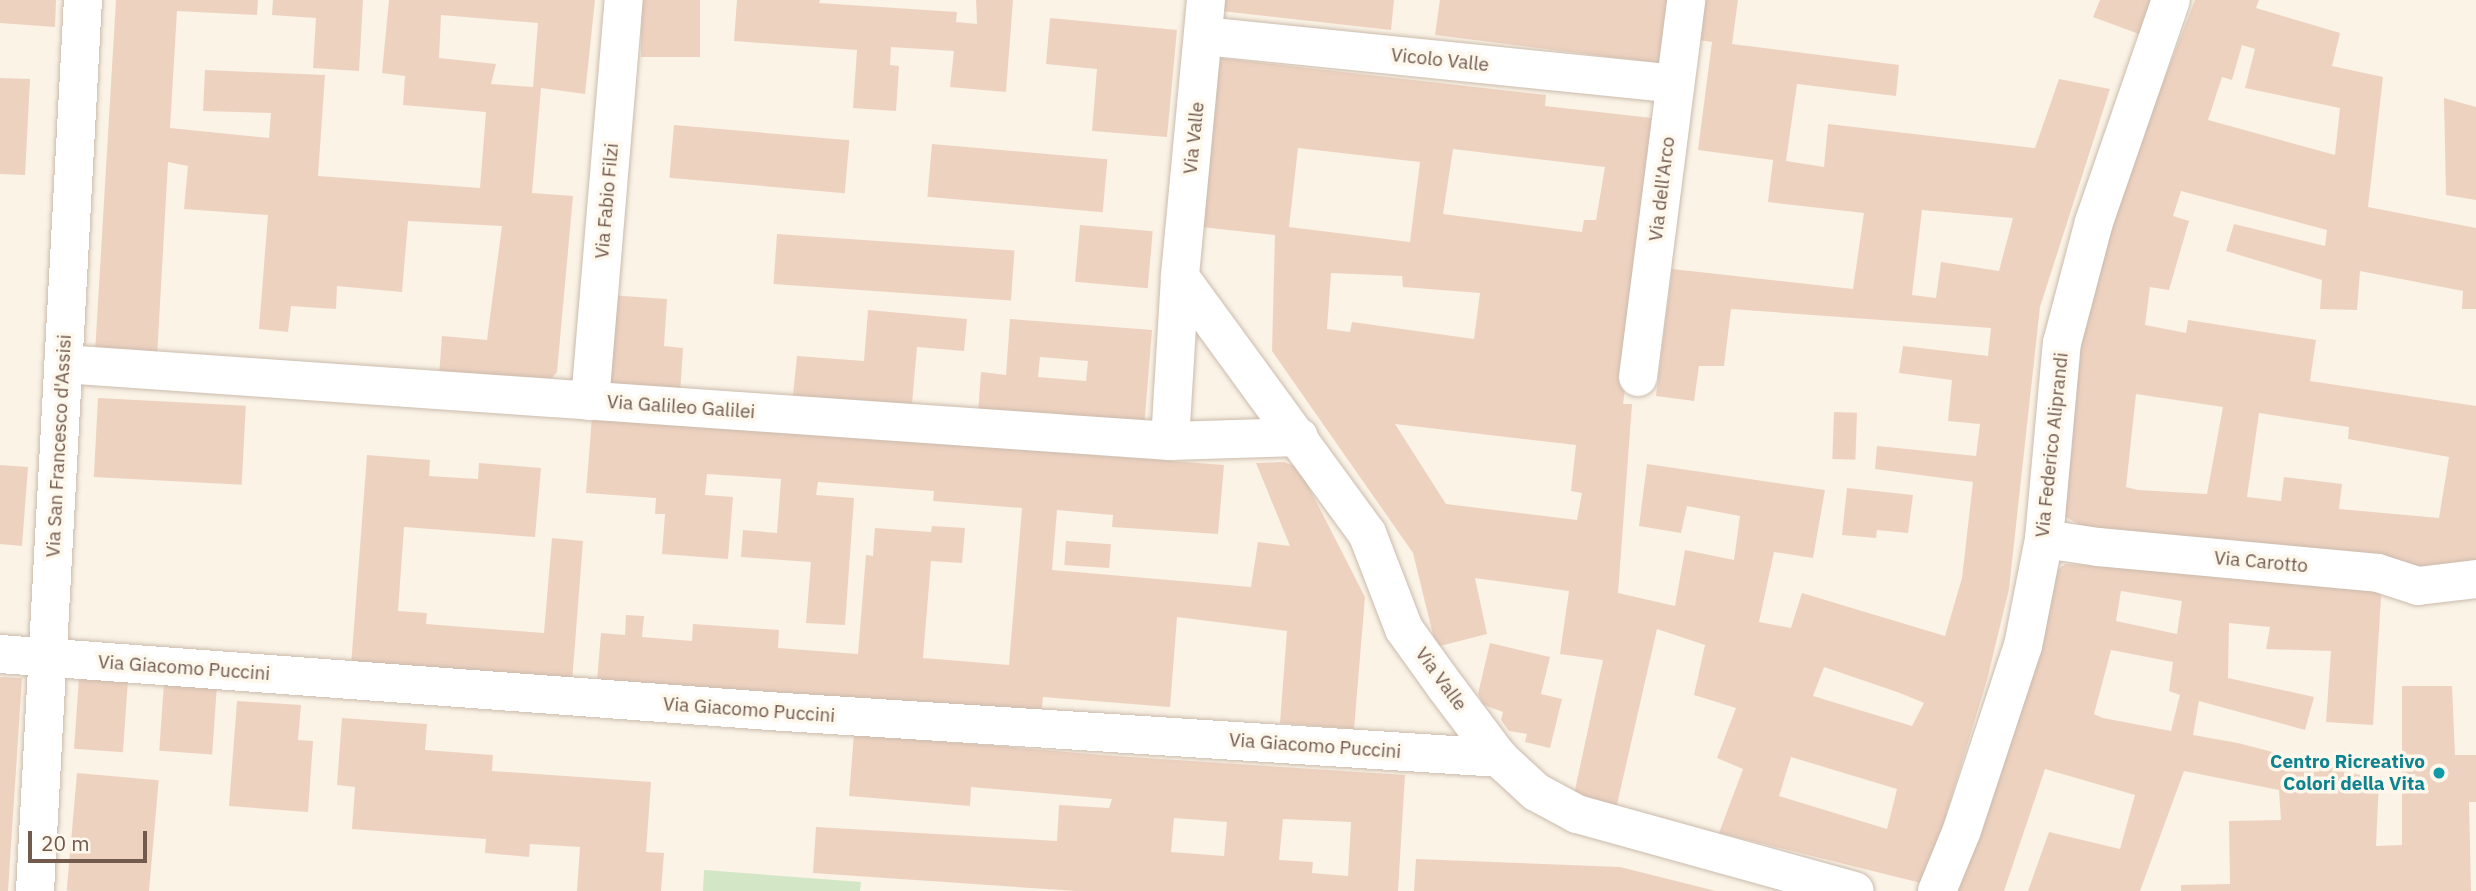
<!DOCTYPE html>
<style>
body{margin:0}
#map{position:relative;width:2476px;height:891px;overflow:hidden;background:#faf3e6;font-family:"IBM Plex Sans",sans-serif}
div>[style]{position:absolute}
.green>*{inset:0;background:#d3e7c6}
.building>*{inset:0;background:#eed2c0;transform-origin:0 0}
.roads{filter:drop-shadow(0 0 2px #cbbbad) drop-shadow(0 0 2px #cbbbad)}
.minor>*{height:38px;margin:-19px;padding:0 19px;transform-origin:19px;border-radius:19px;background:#fff}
.dots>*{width:19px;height:19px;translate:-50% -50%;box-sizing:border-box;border:4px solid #fdf7ec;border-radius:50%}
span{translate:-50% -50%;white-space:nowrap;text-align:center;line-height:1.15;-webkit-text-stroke:7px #fdf7ec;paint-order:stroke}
.street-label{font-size:19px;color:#725a4d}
.culture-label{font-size:19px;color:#0d838f;font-weight:700}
.right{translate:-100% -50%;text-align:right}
.scale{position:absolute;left:28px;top:831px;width:119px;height:32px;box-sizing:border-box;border:4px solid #725a4d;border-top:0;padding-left:9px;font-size:21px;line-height:24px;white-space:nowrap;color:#725a4d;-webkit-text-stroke:5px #fdf7ec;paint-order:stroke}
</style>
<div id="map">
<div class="green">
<i style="clip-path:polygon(704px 870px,861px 882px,860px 891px,703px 891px)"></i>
</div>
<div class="building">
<i style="clip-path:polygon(0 0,56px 0,55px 27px,0 23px)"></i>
<i style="clip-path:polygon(evenodd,116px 0,258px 0,257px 15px,177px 11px,170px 128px,269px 138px,271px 113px,203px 111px,205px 70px,325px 75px,318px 176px,480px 188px,486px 112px,403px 105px,405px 76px,382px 73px,389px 0,595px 0,585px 94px,541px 88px,532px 193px,573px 196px,557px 372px,548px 382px,439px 376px,442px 336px,487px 340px,502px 226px,408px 221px,402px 292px,337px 286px,336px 309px,291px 306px,288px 332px,259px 329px,268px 215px,184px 209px,188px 166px,168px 162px,157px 357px,95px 353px,116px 0,441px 15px,538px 23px,533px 87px,491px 84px,496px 64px,439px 58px,441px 15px)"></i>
<i style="clip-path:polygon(273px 0,363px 0,359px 71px,313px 68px,316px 18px,272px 15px)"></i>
<i style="left:641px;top:0;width:59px;height:57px"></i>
<i style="clip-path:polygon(737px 0,820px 0,819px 3px,957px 12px,956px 22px,977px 24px,976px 0,1013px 0,1006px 92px,950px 87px,954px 51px,891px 47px,890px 65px,899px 66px,896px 111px,853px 108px,857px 50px,734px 41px)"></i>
<i style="clip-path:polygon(1222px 0,1394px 0,1391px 30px,1221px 11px)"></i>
<i style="clip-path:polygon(1440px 0,1675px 0,1667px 64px,1435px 35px)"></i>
<i style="clip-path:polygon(evenodd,1691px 0,1738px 0,1732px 44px,1899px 65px,1896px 96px,1797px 84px,1786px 161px,1824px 167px,1828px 124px,2035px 148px,2059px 79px,2110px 89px,2040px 307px,2009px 589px,1987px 680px,1925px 884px,1719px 833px,1743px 769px,1717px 758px,1736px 708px,1694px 695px,1705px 645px,1657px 629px,1616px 809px,1573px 799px,1603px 660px,1560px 654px,1569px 591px,1475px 578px,1487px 634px,1436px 647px,1413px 553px,1272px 351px,1275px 235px,1201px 227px,1220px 58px,1546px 95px,1545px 106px,1661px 119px,1623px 404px,1632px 404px,1618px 593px,1675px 606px,1685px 550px,1734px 560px,1740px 516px,1687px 506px,1681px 533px,1639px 526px,1647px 464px,1825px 490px,1813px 558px,1774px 552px,1759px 622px,1791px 628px,1802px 593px,1945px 636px,1962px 578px,1973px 482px,1875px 469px,1877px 446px,1976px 456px,1980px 424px,1948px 421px,1952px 380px,1899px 373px,1903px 346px,1988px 356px,1991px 328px,1731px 309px,1724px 366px,1699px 366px,1694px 401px,1656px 396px,1672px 269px,1853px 289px,1864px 213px,1768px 202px,1773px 160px,1698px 150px,1712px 42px,1686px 38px,1691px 0,1298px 148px,1420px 162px,1410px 242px,1289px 227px,1298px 148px,1691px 0,1453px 149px,1605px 167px,1596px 220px,1584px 220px,1582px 232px,1443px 214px,1453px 149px,1691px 0,1922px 210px,2013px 218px,1999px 271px,1941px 262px,1936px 298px,1912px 295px,1922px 210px,1691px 0,1331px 273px,1402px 276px,1403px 287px,1480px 293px,1474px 339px,1352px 322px,1350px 332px,1327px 329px,1331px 273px,1691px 0,1395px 424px,1576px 445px,1571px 491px,1582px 493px,1577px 520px,1446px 504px,1395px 424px,1691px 0,1824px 667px,1900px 693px,1924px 703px,1912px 726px,1813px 696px,1824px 667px,1691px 0,1791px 757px,1897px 789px,1887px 829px,1779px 796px,1791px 757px)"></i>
<i style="clip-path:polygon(2100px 0,2151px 0,2139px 34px,2093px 17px)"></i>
<i style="clip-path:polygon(evenodd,2195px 0,2259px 0,2256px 8px,2340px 33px,2332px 66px,2383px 77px,2368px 207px,2476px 228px,2476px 309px,2462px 309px,2463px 291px,2360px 271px,2357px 310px,2320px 309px,2322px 280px,2226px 251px,2234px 224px,2325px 246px,2327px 230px,2181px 191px,2173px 216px,2189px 221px,2182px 245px,2169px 290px,2150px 287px,2145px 325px,2186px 333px,2188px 320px,2316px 340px,2310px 381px,2476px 406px,2476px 565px,2443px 571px,2106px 539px,2060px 514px,2078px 344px,2107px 227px,2195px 0,2242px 45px,2255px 49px,2245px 88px,2340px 108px,2335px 155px,2208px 120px,2222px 77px,2232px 80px,2242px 45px,2195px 0,2136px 394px,2223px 407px,2207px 494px,2138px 490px,2126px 487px,2136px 394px,2195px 0,2259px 413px,2349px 427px,2348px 439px,2449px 457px,2439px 518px,2339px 509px,2342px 484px,2284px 477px,2281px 501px,2247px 497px,2259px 413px)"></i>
<i style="clip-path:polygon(1050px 18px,1177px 30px,1167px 137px,1092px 131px,1097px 69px,1046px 64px)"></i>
<i style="clip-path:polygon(0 78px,30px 79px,25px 175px,0 174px)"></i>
<i style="clip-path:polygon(2444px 98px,2476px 107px,2476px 200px,2446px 195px)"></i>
<i style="left:674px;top:125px;width:176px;height:53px;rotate:5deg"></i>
<i style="left:932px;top:144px;width:176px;height:53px;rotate:5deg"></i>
<i style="left:1080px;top:225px;width:73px;height:57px;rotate:5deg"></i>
<i style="left:777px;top:234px;width:238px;height:50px;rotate:4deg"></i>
<i style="clip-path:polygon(609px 295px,667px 299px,664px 346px,683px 348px,680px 395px,616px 391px,603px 374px)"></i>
<i style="clip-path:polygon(868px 310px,967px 319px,964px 351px,917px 347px,911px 415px,792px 405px,797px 356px,864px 361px)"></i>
<i style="clip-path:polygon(evenodd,1010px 319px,1152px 330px,1144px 428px,978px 414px,981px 372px,1006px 375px,1010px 319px,1040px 357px,1088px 361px,1086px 381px,1038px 377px,1040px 357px)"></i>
<i style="left:98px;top:398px;width:148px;height:79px;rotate:3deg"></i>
<i style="left:1834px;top:412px;width:23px;height:47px;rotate:2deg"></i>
<i style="clip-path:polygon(592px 417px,1224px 465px,1218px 534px,1112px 527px,1113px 515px,1057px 510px,1052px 570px,1251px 587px,1258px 542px,1290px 546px,1256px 463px,1284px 462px,1299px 468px,1365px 597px,1354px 729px,1280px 723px,1287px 631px,1177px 617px,1170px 707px,1043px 697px,1041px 715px,597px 681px,601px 633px,625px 635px,626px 615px,644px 616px,642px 637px,692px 641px,693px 624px,779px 630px,778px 648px,858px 654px,866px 555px,873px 556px,875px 528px,931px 532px,932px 526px,965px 528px,962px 563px,931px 561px,923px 658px,1009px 665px,1022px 508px,933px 501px,934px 491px,818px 482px,816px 495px,854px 498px,845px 625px,806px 623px,811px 562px,741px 557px,743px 530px,777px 533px,781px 479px,707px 474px,705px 495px,733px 497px,728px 559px,662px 554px,665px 514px,655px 514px,656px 498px,586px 493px)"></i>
<i style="clip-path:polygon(367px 455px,430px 460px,429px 476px,478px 479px,479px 463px,541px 468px,535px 537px,404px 527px,398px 611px,427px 613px,426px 624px,544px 633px,552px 538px,583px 541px,572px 682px,351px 666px)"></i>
<i style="clip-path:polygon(0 465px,28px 467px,22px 546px,0 544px)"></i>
<i style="clip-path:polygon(1847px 488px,1913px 495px,1908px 533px,1877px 530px,1876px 538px,1842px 535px)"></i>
<i style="left:1066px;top:541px;width:45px;height:24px;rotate:4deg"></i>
<i style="clip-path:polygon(evenodd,2065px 564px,2382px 582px,2373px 725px,2326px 722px,2331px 651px,2266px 649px,2270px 627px,2229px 623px,2228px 678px,2314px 697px,2305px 730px,2199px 701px,2193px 735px,2238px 743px,2379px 780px,2376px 846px,2402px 845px,2402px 686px,2452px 686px,2455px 755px,2476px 755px,2476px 802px,2469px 802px,2471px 891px,2181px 891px,2181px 885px,2230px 884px,2229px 821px,2281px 820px,2279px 790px,2184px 771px,2140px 891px,2028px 891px,2049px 832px,2120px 849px,2135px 795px,2045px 769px,2004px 891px,1957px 891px,2052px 574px,2065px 564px,2121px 591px,2182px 601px,2177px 634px,2116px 621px,2121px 591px,2065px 564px,2111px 650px,2173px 662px,2169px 691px,2180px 695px,2171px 731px,2103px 718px,2094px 714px,2111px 650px)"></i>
<i style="clip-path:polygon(1490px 643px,1550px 657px,1541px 694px,1562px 699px,1550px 748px,1525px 742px,1527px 734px,1509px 731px,1501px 720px,1503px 712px,1484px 705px,1478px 694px)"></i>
<i style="clip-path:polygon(0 677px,22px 678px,8px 891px,0 891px)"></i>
<i style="left:79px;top:678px;width:49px;height:71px;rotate:4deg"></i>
<i style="left:164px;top:683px;width:53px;height:68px;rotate:4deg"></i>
<i style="clip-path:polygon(237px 701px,301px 705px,298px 740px,313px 741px,308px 812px,229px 806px)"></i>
<i style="clip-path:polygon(342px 718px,427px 724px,425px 750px,493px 755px,492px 771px,651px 782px,646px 852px,664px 853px,661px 891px,577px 891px,580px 847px,530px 844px,529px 857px,485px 853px,486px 839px,352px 829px,355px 787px,337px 785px)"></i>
<i style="clip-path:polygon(evenodd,854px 734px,1115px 756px,1405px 775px,1398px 891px,1076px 891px,813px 873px,816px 827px,1057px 841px,1059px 805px,1109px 808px,1112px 799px,971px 787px,970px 806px,849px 796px,854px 734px,1174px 818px,1227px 822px,1224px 856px,1171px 852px,1174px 818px,854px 734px,1283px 819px,1351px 822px,1348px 876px,1312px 873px,1313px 862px,1279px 860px,1283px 819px)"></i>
<i style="left:77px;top:773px;width:82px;height:118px;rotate:5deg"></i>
<i style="clip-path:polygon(1416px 859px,1620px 867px,1716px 891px,1414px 891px)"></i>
</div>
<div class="roads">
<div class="minor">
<i style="left:1206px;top:0;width:278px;rotate:95.4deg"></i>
<i style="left:1180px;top:277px;width:317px;rotate:53.9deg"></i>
<i style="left:1367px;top:533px;width:103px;rotate:68.9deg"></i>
<i style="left:1404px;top:629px;width:70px;rotate:54.3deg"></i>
<i style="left:1445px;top:686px;width:90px;rotate:53.1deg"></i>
<i style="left:1499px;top:758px;width:50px;rotate:42.6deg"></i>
<i style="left:1536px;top:792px;width:47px;rotate:28.2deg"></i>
<i style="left:1577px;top:814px;width:288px;rotate:15.5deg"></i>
<i style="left:1204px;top:36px;width:473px;rotate:5.8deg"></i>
<i style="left:63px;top:364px;width:1110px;rotate:3.98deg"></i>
<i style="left:1170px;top:441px;width:129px;rotate:-1.8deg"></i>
<i style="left:1638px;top:377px;width:380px;rotate:-82.7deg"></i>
<i style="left:590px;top:401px;width:402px;rotate:-85.2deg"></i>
<i style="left:1170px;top:441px;width:164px;rotate:-86.5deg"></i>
<i style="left:2044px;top:539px;width:55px;rotate:8.4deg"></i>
<i style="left:2098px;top:547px;width:281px;rotate:5.3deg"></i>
<i style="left:2378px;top:573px;width:42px;rotate:18deg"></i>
<i style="left:2418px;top:586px;width:58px;rotate:-6.9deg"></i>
<i style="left:0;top:654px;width:771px;rotate:4.24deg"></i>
<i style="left:769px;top:711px;width:732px;rotate:3.68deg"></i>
<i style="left:35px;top:891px;width:892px;rotate:-86.92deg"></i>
<i style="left:1937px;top:891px;width:66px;rotate:-67.7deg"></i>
<i style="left:1962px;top:830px;width:194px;rotate:-71.7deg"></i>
<i style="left:2023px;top:646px;width:109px;rotate:-78.9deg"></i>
<i style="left:2044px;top:539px;width:197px;rotate:-84.8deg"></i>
<i style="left:2062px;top:343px;width:125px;rotate:-75.2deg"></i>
<i style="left:2094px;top:222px;width:235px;rotate:-70.9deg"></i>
</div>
</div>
<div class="dots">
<i style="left:2439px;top:773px;background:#0f9aa8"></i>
</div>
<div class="street-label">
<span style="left:1440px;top:60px;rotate:6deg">Vicolo Valle</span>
<span style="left:1194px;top:138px;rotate:-84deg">Via Valle</span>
<span style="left:1662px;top:189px;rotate:-83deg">Via dell'Arco</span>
<span style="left:607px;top:201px;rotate:-85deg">Via Fabio Filzi</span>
<span style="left:681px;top:407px;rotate:4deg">Via Galileo Galilei</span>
<span style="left:2052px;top:445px;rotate:-84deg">Via Federico Aliprandi</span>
<span style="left:59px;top:446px;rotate:-87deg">Via San Francesco d'Assisi</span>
<span style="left:2261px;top:562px;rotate:5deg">Via Carotto</span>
<span style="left:184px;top:668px;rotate:4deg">Via Giacomo Puccini</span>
<span style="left:1441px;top:679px;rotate:54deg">Via Valle</span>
<span style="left:749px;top:710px;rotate:4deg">Via Giacomo Puccini</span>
<span style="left:1315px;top:746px;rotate:4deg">Via Giacomo Puccini</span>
</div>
<div class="culture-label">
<span class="right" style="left:2425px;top:773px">Centro Ricreativo<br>Colori della Vita</span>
</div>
<div class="scale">20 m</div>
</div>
